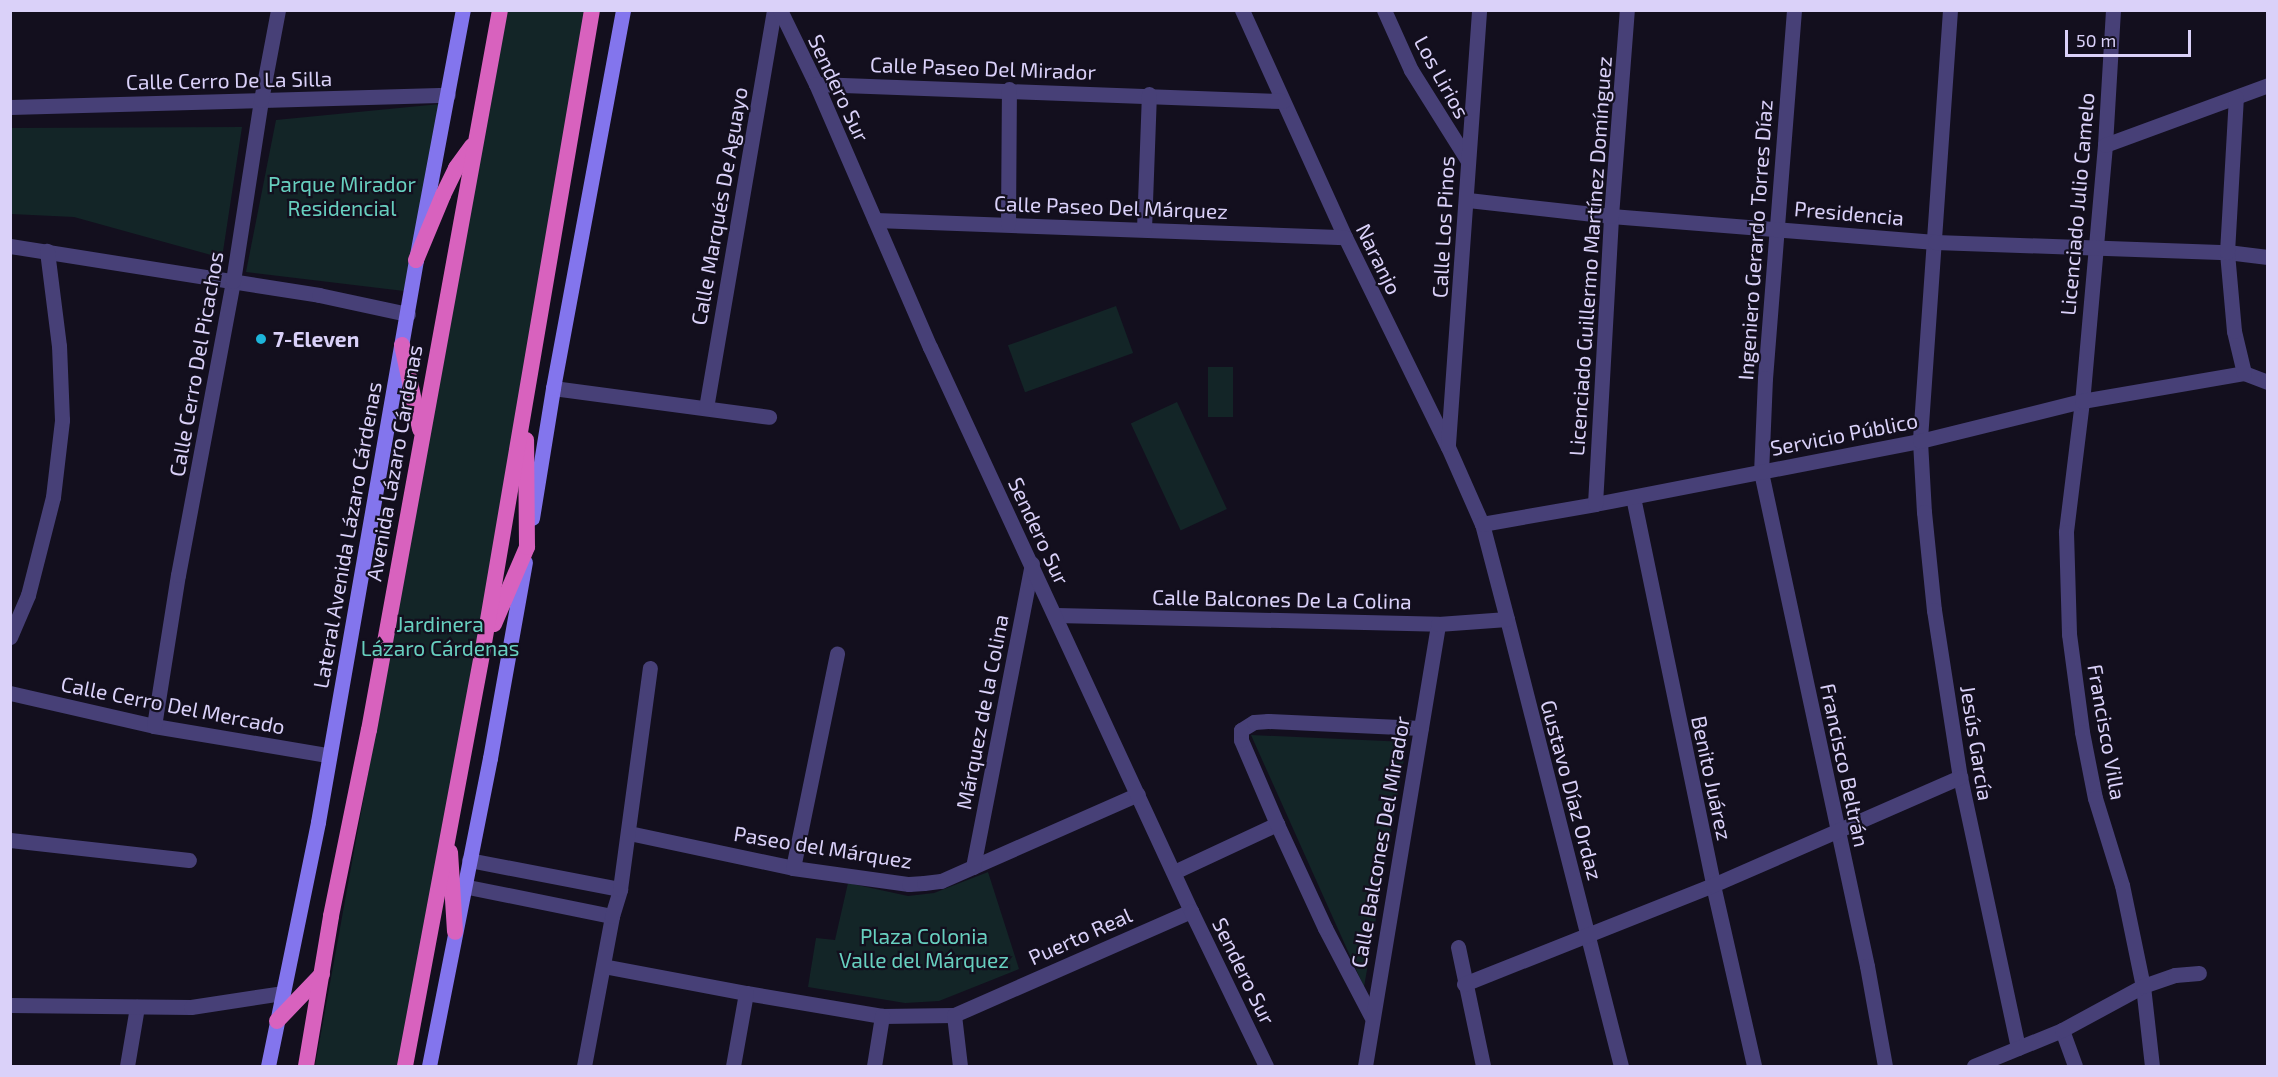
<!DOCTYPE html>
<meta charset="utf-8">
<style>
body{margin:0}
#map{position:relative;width:2278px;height:1077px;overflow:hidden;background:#130f1e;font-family:"Exo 2",sans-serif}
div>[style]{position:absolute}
.green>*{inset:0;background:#132527;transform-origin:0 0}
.minor>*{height:15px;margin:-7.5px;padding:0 7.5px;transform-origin:7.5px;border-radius:7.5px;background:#474077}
.tertiary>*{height:15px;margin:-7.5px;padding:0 7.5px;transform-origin:7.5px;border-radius:7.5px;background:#474077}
.secondary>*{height:15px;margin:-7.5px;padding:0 7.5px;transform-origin:7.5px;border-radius:7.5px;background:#8375ed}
.trunk>*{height:16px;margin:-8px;padding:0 8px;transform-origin:8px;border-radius:8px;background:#d862be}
.dots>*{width:16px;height:16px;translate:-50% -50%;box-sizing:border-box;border:3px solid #130f1e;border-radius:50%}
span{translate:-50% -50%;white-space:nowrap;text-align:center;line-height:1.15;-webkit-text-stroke:4.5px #130f1e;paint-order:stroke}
.street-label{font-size:21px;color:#dad1f9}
.park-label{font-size:21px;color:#67cfbf}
.poi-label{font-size:21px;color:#dad1f9;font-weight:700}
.left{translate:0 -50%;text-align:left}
.frame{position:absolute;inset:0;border:12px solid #dad1f9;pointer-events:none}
.scale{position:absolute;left:2065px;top:30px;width:126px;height:27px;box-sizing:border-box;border:3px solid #dad1f9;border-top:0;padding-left:8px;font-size:18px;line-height:21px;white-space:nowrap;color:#dad1f9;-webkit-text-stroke:4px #130f1e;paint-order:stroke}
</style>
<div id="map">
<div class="green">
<i style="clip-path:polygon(500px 11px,596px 11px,402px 1066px,315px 1066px,407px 559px)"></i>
<i style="clip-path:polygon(440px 104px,404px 291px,246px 272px,276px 120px)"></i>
<i style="clip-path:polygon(242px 127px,222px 258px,74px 217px,11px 214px,11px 128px)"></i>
<i style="left:1116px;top:306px;width:50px;height:115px;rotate:70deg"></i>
<i style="left:1208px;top:367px;width:25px;height:50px"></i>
<i style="left:1177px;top:402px;width:118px;height:51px;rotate:65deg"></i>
<i style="clip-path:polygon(1251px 735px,1407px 742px,1364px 987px)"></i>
<i style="clip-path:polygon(988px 872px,1019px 969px,939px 1001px,905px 1003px,808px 987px,816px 938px,835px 940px,848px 883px,908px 896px,934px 893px)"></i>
</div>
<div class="minor">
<i style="left:1242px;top:10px;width:249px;rotate:65.6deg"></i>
<i style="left:1345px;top:237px;width:234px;rotate:63.9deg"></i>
<i style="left:1448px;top:447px;width:84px;rotate:66.2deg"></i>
<i style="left:1384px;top:10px;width:66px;rotate:65.8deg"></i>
<i style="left:1411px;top:70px;width:107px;rotate:57.9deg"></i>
<i style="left:1794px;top:10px;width:369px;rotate:94.5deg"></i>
<i style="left:1765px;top:378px;width:94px;rotate:92.4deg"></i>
<i style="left:1761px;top:472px;width:505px;rotate:77.89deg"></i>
<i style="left:1867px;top:966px;width:102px;rotate:79.8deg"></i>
<i style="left:1950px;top:10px;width:432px;rotate:94deg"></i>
<i style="left:1920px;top:441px;width:71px;rotate:86.8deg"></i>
<i style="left:1924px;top:512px;width:99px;rotate:84.2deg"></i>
<i style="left:1934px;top:610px;width:169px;rotate:81.2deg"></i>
<i style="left:1960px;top:777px;width:277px;rotate:77.9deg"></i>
<i style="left:2113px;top:10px;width:135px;rotate:93.4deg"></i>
<i style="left:2105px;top:145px;width:257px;rotate:95.1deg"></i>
<i style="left:2082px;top:401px;width:132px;rotate:97deg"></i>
<i style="left:2066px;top:532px;width:102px;rotate:88.3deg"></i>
<i style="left:2069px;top:634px;width:99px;rotate:82.4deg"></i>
<i style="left:2082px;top:732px;width:67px;rotate:78.9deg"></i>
<i style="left:2095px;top:798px;width:91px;rotate:72.8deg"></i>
<i style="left:2122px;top:885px;width:103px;rotate:78.3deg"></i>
<i style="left:2143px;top:986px;width:81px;rotate:83.6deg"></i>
<i style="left:816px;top:84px;width:467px;rotate:2.1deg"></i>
<i style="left:10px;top:107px;width:438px;rotate:-1.6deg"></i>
<i style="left:2105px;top:145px;width:174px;rotate:-20.2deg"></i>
<i style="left:1468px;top:200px;width:144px;rotate:6.4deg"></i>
<i style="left:1611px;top:216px;width:325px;rotate:4.6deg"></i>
<i style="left:1935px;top:242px;width:292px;rotate:2deg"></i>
<i style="left:2227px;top:252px;width:41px;rotate:7deg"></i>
<i style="left:875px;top:220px;width:470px;rotate:2.1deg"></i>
<i style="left:1008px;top:224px;width:135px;rotate:-89.6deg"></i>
<i style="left:1144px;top:229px;width:135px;rotate:-87.9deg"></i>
<i style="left:10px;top:246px;width:313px;rotate:9deg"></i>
<i style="left:319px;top:295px;width:91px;rotate:12.1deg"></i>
<i style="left:2244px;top:373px;width:26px;rotate:21deg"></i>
<i style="left:553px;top:388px;width:218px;rotate:7.6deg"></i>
<i style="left:706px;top:408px;width:404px;rotate:-80.3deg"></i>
<i style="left:1448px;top:444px;width:435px;rotate:-85.9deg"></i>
<i style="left:1633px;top:497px;width:396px;rotate:78.3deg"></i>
<i style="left:1713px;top:885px;width:186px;rotate:77.2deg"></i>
<i style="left:1595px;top:504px;width:331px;rotate:-11deg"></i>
<i style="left:1920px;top:441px;width:167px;rotate:-13.9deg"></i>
<i style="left:2082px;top:401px;width:164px;rotate:-9.8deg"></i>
<i style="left:2244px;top:373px;width:43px;rotate:-103.4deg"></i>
<i style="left:2234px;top:331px;width:79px;rotate:-95.1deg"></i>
<i style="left:2227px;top:252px;width:155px;rotate:-86.7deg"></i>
<i style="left:1056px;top:615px;width:382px;rotate:1.3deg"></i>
<i style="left:1507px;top:619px;width:461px;rotate:75.7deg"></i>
<i style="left:10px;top:637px;width:46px;rotate:-66.8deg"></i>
<i style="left:28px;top:595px;width:101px;rotate:-75.7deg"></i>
<i style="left:53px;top:497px;width:78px;rotate:-83.3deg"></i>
<i style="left:62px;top:420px;width:74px;rotate:-92.3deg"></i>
<i style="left:59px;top:346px;width:96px;rotate:-97.2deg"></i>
<i style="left:10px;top:693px;width:148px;rotate:12.9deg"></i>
<i style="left:154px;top:726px;width:176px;rotate:9.5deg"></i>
<i style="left:154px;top:726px;width:153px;rotate:-81deg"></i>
<i style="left:178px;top:575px;width:299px;rotate:-79.4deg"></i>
<i style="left:233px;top:281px;width:183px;rotate:-81.2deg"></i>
<i style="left:261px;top:100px;width:92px;rotate:-79.3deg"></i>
<i style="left:629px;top:833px;width:168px;rotate:12deg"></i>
<i style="left:793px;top:868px;width:117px;rotate:7.9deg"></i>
<i style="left:909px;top:884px;width:15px;rotate:-4deg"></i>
<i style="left:924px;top:883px;width:17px;rotate:-7deg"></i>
<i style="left:941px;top:881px;width:215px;rotate:-23.8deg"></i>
<i style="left:10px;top:840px;width:180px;rotate:6.4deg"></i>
<i style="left:469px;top:860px;width:154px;rotate:10.9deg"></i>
<i style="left:973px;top:867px;width:309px;rotate:-79deg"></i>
<i style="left:793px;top:868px;width:219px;rotate:-78.4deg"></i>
<i style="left:1174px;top:872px;width:114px;rotate:-25deg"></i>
<i style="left:463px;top:886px;width:152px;rotate:11.4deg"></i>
<i style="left:1458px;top:947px;width:122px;rotate:78.1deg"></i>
<i style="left:603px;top:966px;width:146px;rotate:10.7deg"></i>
<i style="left:746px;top:993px;width:138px;rotate:9.6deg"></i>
<i style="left:882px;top:1016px;width:72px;rotate:-0.8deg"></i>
<i style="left:954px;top:1015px;width:259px;rotate:-23.7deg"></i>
<i style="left:1464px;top:984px;width:268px;rotate:-21.7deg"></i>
<i style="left:1713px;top:885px;width:270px;rotate:-23.6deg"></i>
<i style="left:954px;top:1015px;width:51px;rotate:83.3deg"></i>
<i style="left:1371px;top:1016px;width:99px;rotate:-117.6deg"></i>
<i style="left:1325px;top:928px;width:115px;rotate:-114.8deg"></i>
<i style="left:1277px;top:824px;width:91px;rotate:-113.2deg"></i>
<i style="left:1241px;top:740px;width:10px;rotate:-90deg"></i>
<i style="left:1241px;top:730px;width:15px;rotate:-32deg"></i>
<i style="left:1254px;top:722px;width:14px;rotate:-4deg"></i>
<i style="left:1268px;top:721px;width:153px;rotate:2.6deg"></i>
<i style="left:2062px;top:1030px;width:38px;rotate:70deg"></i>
<i style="left:127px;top:1066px;width:60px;rotate:-80.4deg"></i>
<i style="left:584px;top:1066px;width:153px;rotate:-79.4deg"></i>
<i style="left:612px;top:916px;width:28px;rotate:-73deg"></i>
<i style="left:620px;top:889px;width:223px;rotate:-82.3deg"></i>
<i style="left:733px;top:1066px;width:74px;rotate:-79.9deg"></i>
<i style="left:874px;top:1066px;width:51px;rotate:-80.9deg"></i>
<i style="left:1974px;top:1066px;width:95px;rotate:-22.2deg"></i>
<i style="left:2062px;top:1030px;width:92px;rotate:-28.5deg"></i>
<i style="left:2143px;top:986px;width:34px;rotate:-19deg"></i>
<i style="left:2175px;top:975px;width:24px;rotate:-5deg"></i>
</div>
<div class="tertiary">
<i style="left:780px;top:10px;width:82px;rotate:64.1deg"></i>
<i style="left:816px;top:84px;width:287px;rotate:66.6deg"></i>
<i style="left:930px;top:347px;width:621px;rotate:65.17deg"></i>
<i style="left:1191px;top:911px;width:172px;rotate:64.2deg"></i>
<i style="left:10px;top:1005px;width:181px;rotate:0.6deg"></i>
<i style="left:191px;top:1007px;width:92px;rotate:-8.7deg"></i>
<i style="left:1365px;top:1066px;width:448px;rotate:-80.6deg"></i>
<i style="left:1438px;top:624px;width:69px;rotate:-4.1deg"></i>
<i style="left:1507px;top:619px;width:98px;rotate:-104.7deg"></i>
<i style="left:1482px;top:524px;width:115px;rotate:-10deg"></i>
<i style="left:1595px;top:504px;width:288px;rotate:-86.8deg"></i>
<i style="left:1611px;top:216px;width:207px;rotate:-85.6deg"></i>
</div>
<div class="secondary">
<i style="left:532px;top:518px;width:132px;rotate:-80.8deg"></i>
<i style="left:553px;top:388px;width:384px;rotate:-79.5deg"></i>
<i style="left:268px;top:1066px;width:249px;rotate:-78.4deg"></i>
<i style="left:318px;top:822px;width:570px;rotate:-80.11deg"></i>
<i style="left:416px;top:260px;width:254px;rotate:-79.4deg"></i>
<i style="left:429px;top:1066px;width:314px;rotate:-78.8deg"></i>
<i style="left:490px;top:758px;width:199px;rotate:-79.9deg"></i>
</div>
<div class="trunk">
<i style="left:416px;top:260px;width:70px;rotate:-67.4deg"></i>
<i style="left:443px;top:195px;width:30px;rotate:-64deg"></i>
<i style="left:456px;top:168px;width:27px;rotate:-54deg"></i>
<i style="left:402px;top:345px;width:86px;rotate:77.9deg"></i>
<i style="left:494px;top:624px;width:84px;rotate:-66.8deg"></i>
<i style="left:527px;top:547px;width:107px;rotate:-90.5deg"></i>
<i style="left:450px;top:852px;width:80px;rotate:86.4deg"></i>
<i style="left:277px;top:1021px;width:65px;rotate:-46.2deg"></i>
<i style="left:306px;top:1066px;width:152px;rotate:-80.5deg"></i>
<i style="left:331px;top:916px;width:190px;rotate:-78.5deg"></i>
<i style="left:369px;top:730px;width:732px;rotate:-79.69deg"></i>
<i style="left:405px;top:1066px;width:424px;rotate:-79.4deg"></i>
<i style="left:483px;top:649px;width:648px;rotate:-80.32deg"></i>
</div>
<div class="dots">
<i style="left:261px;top:339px;background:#1db5da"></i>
</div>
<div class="street-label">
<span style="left:983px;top:68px;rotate:2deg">Calle Paseo Del Mirador</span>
<span style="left:1442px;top:77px;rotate:61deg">Los Lirios</span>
<span style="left:229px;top:80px;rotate:-1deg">Calle Cerro De La Silla</span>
<span style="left:839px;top:88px;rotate:65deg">Sendero Sur</span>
<span style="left:2077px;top:204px;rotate:-85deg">Licenciado Julio Camelo</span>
<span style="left:719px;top:206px;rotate:-80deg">Calle Marqués De Aguayo</span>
<span style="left:1111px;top:207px;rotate:2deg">Calle Paseo Del Márquez</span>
<span style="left:1849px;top:213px;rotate:5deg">Presidencia</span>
<span style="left:1443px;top:227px;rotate:-87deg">Calle Los Pinos</span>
<span style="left:1755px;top:240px;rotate:-86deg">Ingeniero Gerardo Torres Díaz</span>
<span style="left:1590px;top:256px;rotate:-86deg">Licenciado Guillermo Martínez Domínguez</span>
<span style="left:1379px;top:259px;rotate:64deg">Naranjo</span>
<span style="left:196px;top:364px;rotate:-80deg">Calle Cerro Del Picachos</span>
<span style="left:1844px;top:434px;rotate:-11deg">Servicio Público</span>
<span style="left:394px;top:463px;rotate:-80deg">Avenida Lázaro Cárdenas</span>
<span style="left:1039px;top:531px;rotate:65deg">Sendero Sur</span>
<span style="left:347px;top:535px;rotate:-80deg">Lateral Avenida Lázaro Cárdenas</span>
<span style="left:1282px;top:599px;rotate:1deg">Calle Balcones De La Colina</span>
<span style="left:173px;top:705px;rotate:11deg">Calle Cerro Del Mercado</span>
<span style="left:982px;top:712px;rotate:-79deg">Márquez de la Colina</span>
<span style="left:2107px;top:732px;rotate:80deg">Francisco Villa</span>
<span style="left:1977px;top:743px;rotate:81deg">Jesús García</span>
<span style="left:1845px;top:765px;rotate:78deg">Francisco Beltrán</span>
<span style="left:1712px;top:778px;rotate:78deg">Benito Juárez</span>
<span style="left:1572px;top:790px;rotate:75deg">Gustavo Díaz Ordaz</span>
<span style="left:1380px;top:842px;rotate:-80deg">Calle Balcones Del Mirador</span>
<span style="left:823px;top:847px;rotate:9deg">Paseo del Márquez</span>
<span style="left:1080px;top:936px;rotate:-24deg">Puerto Real</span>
<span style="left:1244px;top:971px;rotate:64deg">Sendero Sur</span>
</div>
<div class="park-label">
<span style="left:342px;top:196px">Parque Mirador<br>Residencial</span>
<span style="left:440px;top:636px">Jardinera<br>Lázaro Cárdenas</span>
<span style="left:924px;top:948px">Plaza Colonia<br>Valle del Márquez</span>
</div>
<div class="poi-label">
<span class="left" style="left:273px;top:339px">7-Eleven</span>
</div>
<div class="frame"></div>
<div class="scale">50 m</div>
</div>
